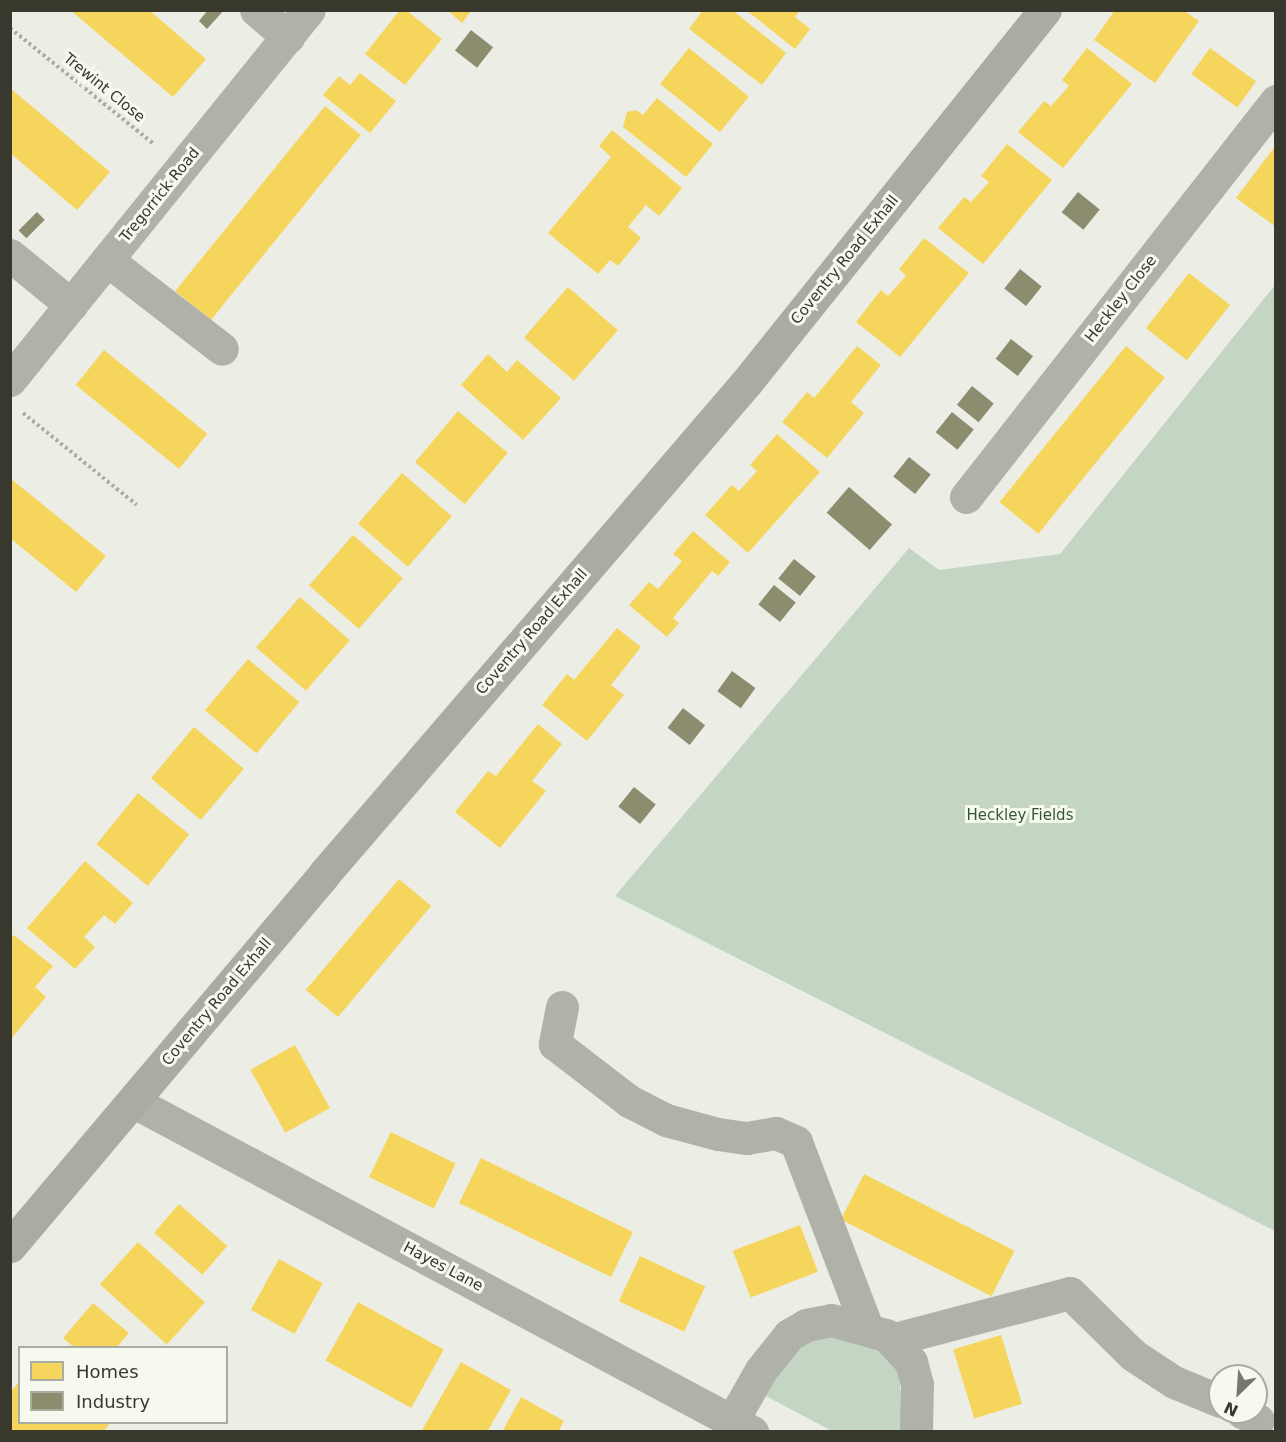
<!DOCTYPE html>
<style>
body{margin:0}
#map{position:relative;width:1286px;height:1442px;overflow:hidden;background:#eceee6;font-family:"DejaVu Sans",sans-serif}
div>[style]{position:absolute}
.green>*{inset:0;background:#c4d5c3}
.homes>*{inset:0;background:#f6d55c;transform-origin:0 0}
.industry>*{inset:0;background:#8c8c6e;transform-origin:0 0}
.path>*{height:4px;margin-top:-2px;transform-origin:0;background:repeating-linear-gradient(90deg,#acaea5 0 3px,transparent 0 6px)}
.minor>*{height:33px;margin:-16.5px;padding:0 16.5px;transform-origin:16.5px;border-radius:16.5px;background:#b0b2aa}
.major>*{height:33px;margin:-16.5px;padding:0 16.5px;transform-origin:16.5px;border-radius:16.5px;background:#aaaba3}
span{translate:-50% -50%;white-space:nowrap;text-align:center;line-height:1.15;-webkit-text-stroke:6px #f6f9ee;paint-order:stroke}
.street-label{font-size:15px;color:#38392c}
.park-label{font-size:15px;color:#325537}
.frame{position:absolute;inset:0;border:12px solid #38392c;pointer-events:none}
.legend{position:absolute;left:18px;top:1346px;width:210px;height:78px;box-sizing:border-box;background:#f6f9ee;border:2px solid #aaaca0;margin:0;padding:8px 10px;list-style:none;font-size:18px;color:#38392c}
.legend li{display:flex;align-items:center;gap:12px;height:30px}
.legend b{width:30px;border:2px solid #aaaca0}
.north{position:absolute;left:1208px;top:1364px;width:60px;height:60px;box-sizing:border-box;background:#f6f9ee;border:2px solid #aaaca0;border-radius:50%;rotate:205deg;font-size:16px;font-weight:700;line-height:24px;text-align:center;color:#38392c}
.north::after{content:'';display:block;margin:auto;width:21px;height:27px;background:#77786d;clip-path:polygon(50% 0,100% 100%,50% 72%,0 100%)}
</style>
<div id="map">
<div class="green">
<i style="clip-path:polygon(1275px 285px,1275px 1231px,615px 896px,909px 548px,939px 570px,1060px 554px)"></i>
<i style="clip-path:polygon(825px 1336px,852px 1338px,886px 1354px,899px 1374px,904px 1432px,832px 1431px,760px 1393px,792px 1349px)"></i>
</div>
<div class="homes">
<i style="clip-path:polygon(70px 10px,149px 10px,206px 59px,173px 97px)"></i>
<i style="clip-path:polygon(400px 10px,406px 10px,442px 39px,405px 85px,365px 54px)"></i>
<i style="clip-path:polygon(447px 10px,472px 10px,462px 23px)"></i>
<i style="clip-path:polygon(703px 10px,732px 10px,786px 53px,762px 85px,689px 29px)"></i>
<i style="clip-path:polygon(746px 10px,800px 10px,795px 17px,810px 29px,795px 49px)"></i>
<i style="clip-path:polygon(1115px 10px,1183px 10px,1199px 21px,1155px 83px,1094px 40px)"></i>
<i style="left:689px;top:48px;width:77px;height:46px;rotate:39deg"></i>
<i style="clip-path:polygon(1087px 48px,1132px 84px,1063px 168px,1018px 132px,1044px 101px,1051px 106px,1069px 86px,1062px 80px)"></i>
<i style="left:1210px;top:48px;width:57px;height:32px;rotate:36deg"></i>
<i style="clip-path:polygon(360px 73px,396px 101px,370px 133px,323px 95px,339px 76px,350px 85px)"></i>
<i style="clip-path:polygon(10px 88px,110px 172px,77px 210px,10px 153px)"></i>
<i style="clip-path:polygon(657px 98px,713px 144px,686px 177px,623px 127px,627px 112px,636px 110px,643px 115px)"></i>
<i style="left:325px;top:106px;width:46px;height:238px;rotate:39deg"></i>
<i style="clip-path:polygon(612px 130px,682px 188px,659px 216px,646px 205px,628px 227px,641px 238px,618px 266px,610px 260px,598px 274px,548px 233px,611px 157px,599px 146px)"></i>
<i style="clip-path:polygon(1007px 144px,1052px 180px,983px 264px,938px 228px,964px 197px,971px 202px,989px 182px,981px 176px)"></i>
<i style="clip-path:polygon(1276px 145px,1276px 227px,1236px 198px)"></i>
<i style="clip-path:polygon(924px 238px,969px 273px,900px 357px,856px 322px,881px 290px,888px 296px,906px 276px,899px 269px)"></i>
<i style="left:1189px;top:273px;width:52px;height:70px;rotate:38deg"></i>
<i style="left:568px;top:287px;width:66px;height:67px;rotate:41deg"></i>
<i style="clip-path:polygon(857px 346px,881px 365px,851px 402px,864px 413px,827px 458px,782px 422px,807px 392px,814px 398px)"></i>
<i style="left:1126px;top:346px;width:50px;height:201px;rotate:39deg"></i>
<i style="left:104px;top:350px;width:133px;height:45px;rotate:39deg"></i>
<i style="clip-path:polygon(488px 354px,507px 372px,517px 360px,561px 398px,523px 440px,461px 385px)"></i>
<i style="left:458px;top:411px;width:65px;height:67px;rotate:40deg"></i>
<i style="clip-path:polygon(777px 434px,820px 472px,748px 553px,705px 515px,732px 485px,739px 491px,757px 471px,750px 465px)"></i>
<i style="left:402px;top:473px;width:66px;height:67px;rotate:41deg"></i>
<i style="clip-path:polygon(10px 478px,106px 556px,76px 592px,10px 538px)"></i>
<i style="clip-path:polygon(693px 531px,730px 562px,718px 576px,712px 571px,673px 618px,679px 623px,667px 637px,629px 605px,649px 582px,658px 589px,682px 561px,673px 554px)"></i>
<i style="left:353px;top:535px;width:66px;height:67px;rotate:41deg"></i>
<i style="left:300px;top:597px;width:66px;height:67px;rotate:41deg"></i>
<i style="clip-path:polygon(617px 628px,641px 647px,611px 685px,624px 695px,587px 741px,542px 705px,567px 674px,574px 680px)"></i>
<i style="left:248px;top:659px;width:67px;height:67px;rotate:40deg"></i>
<i style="clip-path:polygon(538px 724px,562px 744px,532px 781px,546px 791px,500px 848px,455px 812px,488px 771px,496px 776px)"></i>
<i style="left:194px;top:727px;width:65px;height:67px;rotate:40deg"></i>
<i style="left:138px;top:793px;width:66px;height:66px;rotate:39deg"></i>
<i style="clip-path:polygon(85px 861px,133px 903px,115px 924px,104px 915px,84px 937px,95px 947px,75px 969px,27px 928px)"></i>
<i style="left:399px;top:879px;width:42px;height:145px;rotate:40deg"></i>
<i style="clip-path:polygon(14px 935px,53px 966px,35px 987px,46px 997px,10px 1040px,10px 939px)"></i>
<i style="left:295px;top:1045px;width:72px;height:51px;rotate:61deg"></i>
<i style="left:391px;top:1132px;width:72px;height:50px;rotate:26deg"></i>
<i style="left:481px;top:1158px;width:169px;height:50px;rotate:26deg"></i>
<i style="left:864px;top:1174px;width:169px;height:51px;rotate:27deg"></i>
<i style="left:179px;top:1204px;width:64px;height:38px;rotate:41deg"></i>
<i style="left:800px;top:1225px;width:50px;height:72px;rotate:69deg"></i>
<i style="left:138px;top:1242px;width:90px;height:57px;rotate:42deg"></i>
<i style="left:640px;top:1256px;width:72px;height:50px;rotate:25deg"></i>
<i style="left:279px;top:1259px;width:50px;height:58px;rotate:29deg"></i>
<i style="left:358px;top:1302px;width:98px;height:67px;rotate:29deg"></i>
<i style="clip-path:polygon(93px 1303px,129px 1333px,116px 1348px,75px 1348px,63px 1338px)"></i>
<i style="left:1001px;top:1335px;width:72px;height:50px;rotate:73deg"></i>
<i style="clip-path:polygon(461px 1362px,511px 1390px,487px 1432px,421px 1432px)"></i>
<i style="clip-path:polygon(20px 1381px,20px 1422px,111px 1422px,103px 1432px,10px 1432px,10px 1392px)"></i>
<i style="clip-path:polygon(521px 1397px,564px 1421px,558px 1432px,502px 1432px)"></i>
</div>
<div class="industry">
<i style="clip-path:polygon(208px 10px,224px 10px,207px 29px,199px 21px)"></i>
<i style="left:471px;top:30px;width:28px;height:26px;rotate:38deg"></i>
<i style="left:1078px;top:192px;width:28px;height:26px;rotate:39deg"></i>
<i style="left:37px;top:212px;width:11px;height:26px;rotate:45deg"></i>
<i style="left:1020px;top:269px;width:28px;height:25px;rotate:39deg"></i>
<i style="left:1011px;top:339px;width:28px;height:25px;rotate:38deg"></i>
<i style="left:972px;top:386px;width:28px;height:24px;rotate:39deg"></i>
<i style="left:952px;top:412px;width:28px;height:26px;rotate:39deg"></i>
<i style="left:909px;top:457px;width:28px;height:25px;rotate:39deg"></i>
<i style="left:849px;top:487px;width:57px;height:34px;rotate:41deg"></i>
<i style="left:794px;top:559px;width:28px;height:25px;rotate:39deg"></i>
<i style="left:774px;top:585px;width:28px;height:25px;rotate:39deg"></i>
<i style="left:732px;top:671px;width:29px;height:25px;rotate:36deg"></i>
<i style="left:683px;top:708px;width:28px;height:25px;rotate:38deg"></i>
<i style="left:634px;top:787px;width:28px;height:25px;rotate:39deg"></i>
</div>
<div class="path">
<i style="left:10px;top:28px;width:185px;rotate:38.9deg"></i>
<i style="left:23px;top:413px;width:146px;rotate:38.9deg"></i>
</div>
<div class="minor">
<i style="left:256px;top:10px;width:42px;rotate:40.2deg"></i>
<i style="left:10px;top:255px;width:79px;rotate:39.3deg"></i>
<i style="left:107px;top:260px;width:145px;rotate:37.7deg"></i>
<i style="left:10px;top:380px;width:476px;rotate:-51.1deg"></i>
<i style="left:966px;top:497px;width:503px;rotate:-51.95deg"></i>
<i style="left:562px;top:1007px;width:38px;rotate:101deg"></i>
<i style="left:555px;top:1044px;width:93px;rotate:37.6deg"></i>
<i style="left:629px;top:1101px;width:42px;rotate:27.2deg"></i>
<i style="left:666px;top:1120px;width:54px;rotate:15.1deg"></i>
<i style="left:718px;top:1134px;width:29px;rotate:8deg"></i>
<i style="left:747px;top:1138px;width:29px;rotate:-10deg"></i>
<i style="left:776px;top:1133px;width:22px;rotate:24deg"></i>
<i style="left:796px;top:1142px;width:199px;rotate:69.1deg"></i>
<i style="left:134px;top:1102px;width:701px;rotate:28.1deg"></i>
<i style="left:891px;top:1340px;width:185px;rotate:-14.7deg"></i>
<i style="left:1070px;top:1293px;width:88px;rotate:44.5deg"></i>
<i style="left:1133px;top:1355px;width:49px;rotate:33.4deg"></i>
<i style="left:1174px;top:1382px;width:50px;rotate:22.4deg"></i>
<i style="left:1242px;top:1412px;width:18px;rotate:27deg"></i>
<i style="left:732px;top:1421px;width:59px;rotate:-60.4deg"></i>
<i style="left:761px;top:1370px;width:45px;rotate:-51.3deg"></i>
<i style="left:789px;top:1335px;width:20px;rotate:-30deg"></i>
<i style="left:806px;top:1325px;width:25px;rotate:-11deg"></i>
<i style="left:831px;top:1320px;width:57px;rotate:15.3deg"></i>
<i style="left:886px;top:1335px;width:37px;rotate:47deg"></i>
<i style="left:911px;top:1362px;width:23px;rotate:75deg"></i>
<i style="left:917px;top:1384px;width:48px;rotate:91.2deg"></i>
</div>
<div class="major">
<i style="left:10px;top:1246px;width:487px;rotate:-49.8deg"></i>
<i style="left:324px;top:874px;width:647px;rotate:-49.32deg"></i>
<i style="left:746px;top:383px;width:478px;rotate:-51.3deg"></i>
</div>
<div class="street-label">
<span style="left:104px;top:88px;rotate:39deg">Trewint Close</span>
<span style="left:160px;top:195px;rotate:-51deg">Tregorrick Road</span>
<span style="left:845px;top:260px;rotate:-51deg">Coventry Road Exhall</span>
<span style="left:1121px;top:299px;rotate:-52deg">Heckley Close</span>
<span style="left:532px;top:632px;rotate:-49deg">Coventry Road Exhall</span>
<span style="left:217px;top:1002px;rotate:-50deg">Coventry Road Exhall</span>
<span style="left:443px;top:1267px;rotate:28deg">Hayes Lane</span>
</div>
<div class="park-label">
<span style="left:1020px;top:816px">Heckley Fields</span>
</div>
<div class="frame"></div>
<ul class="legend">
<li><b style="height:16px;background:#f6d55c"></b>Homes</li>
<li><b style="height:16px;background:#8c8c6e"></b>Industry</li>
</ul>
<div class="north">N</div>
</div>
